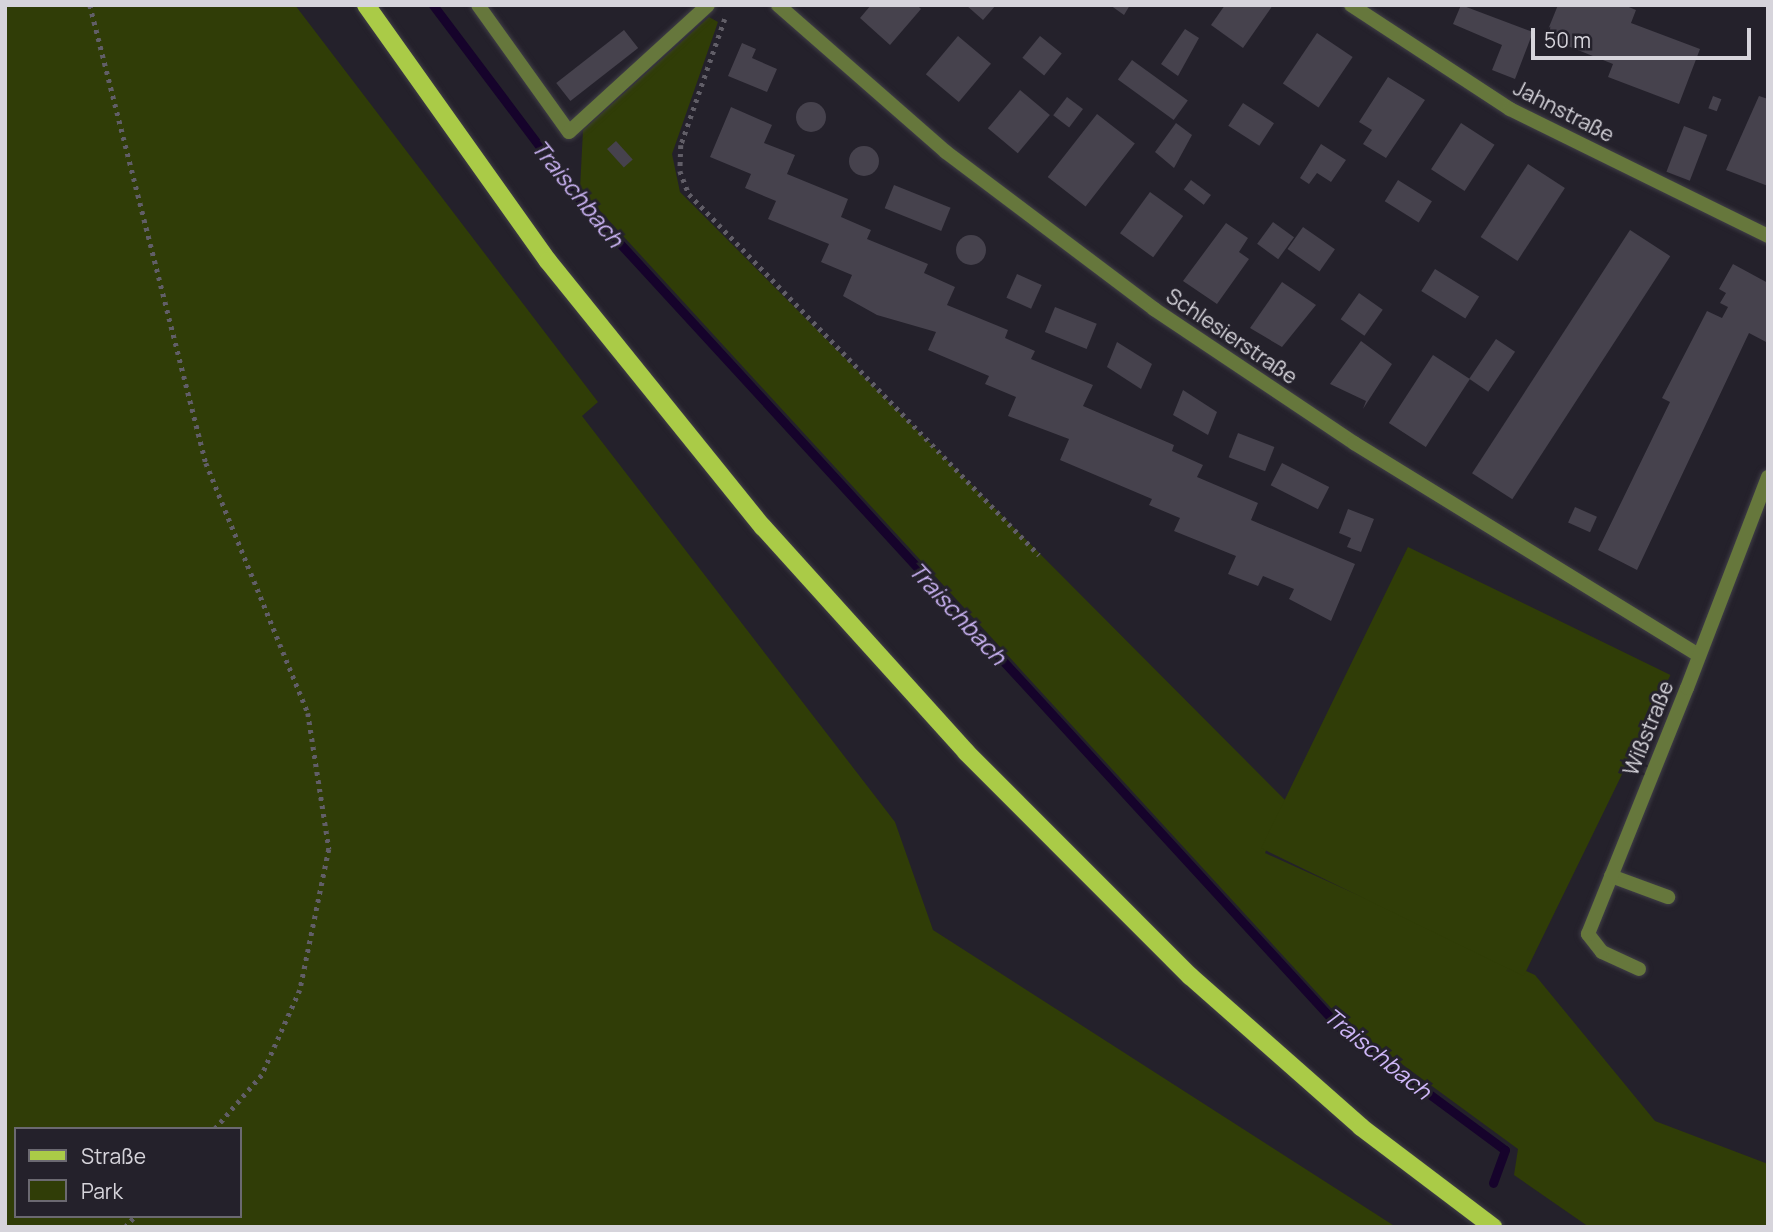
<!DOCTYPE html>
<meta charset="utf-8">
<style>
body{margin:0}
#map{position:relative;width:1773px;height:1232px;overflow:hidden;background:#24212b;font-family:Manrope,sans-serif}
div>[style]{position:absolute}
.green>*{inset:0;background:#303d07;transform-origin:0 0}
.stream>*{height:9px;margin:-4.5px;padding:0 4.5px;transform-origin:4.5px;border-radius:4.5px;background:#16032b}
.building>*{inset:0;background:#46424d;transform-origin:0 0}
.round{border-radius:50%}
.path>*{height:4.5px;margin-top:-2.25px;transform-origin:0;background:repeating-linear-gradient(90deg,#615e67 0 3.5px,transparent 0 8.5px)}
.roads{filter:drop-shadow(0 0 2px #403e47) drop-shadow(0 0 2px #403e47)}
.lane>*{height:14px;margin:-7px;padding:0 7px;transform-origin:7px;border-radius:7px;background:#66773c}
.street>*{height:14px;margin:-7px;padding:0 7px;transform-origin:7px;border-radius:7px;background:#66773c}
.primary>*{height:18px;margin:-9px;padding:0 9px;transform-origin:9px;border-radius:9px;background:#aacb47}
span{translate:-50% -50%;white-space:nowrap;text-align:center;line-height:1.15;-webkit-text-stroke:6px #24212b;paint-order:stroke}
.street-label{font-size:21px;color:#d6d4db}
.water-label{font-size:23px;color:#ceb6f8;font-style:italic}
.frame{position:absolute;inset:0;border:7px solid #d6d4db;pointer-events:none}
.legend{position:absolute;left:14px;top:1127px;width:228px;height:91px;box-sizing:border-box;background:#24212b;border:2px solid #6b6971;margin:0;padding:9px 12px;list-style:none;font-size:21px;color:#d6d4db}
.legend li{display:flex;align-items:center;gap:14px;height:35px}
.legend b{width:35px;border:2px solid #6b6971}
.scale{position:absolute;left:1531px;top:28px;width:220px;height:32px;box-sizing:border-box;border:4px solid #d6d4db;border-top:0;padding-left:9px;font-size:21px;line-height:24px;white-space:nowrap;color:#d6d4db;-webkit-text-stroke:5px #24212b;paint-order:stroke}
</style>
<div id="map">
<div class="green">
<i style="clip-path:polygon(evenodd,5px 5px,295px 5px,598px 402px,582px 416px,895px 822px,933px 930px,1396px 1227px,5px 1227px,5px 5px,16px 1129px,240px 1129px,240px 1216px,16px 1216px,16px 1129px)"></i>
<i style="clip-path:polygon(709px 17px,718px 22px,672px 154px,680px 192px,1287px 802px,1265px 853px,1535px 975px,1655px 1121px,1768px 1164px,1768px 1227px,1589px 1227px,1514px 1175px,1518px 1149px,1343px 1021px,580px 189px,583px 130px)"></i>
<i style="left:1408px;top:547px;width:292px;height:335px;rotate:26deg"></i>
</div>
<div class="stream">
<i style="left:433px;top:5px;width:244px;rotate:53deg"></i>
<i style="left:580px;top:200px;width:1124px;rotate:47.45deg"></i>
<i style="left:1340px;top:1028px;width:205px;rotate:36.5deg"></i>
<i style="left:1505px;top:1150px;width:35px;rotate:110deg"></i>
</div>
<div class="building">
<i style="clip-path:polygon(871px 5px,917px 5px,921px 9px,890px 45px,860px 18px)"></i>
<i style="clip-path:polygon(966px 5px,996px 5px,983px 20px)"></i>
<i style="clip-path:polygon(1110px 5px,1130px 5px,1124px 15px)"></i>
<i style="clip-path:polygon(1225px 5px,1273px 5px,1243px 48px,1211px 25px)"></i>
<i style="clip-path:polygon(1461px 5px,1533px 32px,1515px 79px,1492px 70px,1502px 45px,1453px 24px)"></i>
<i style="clip-path:polygon(1558px 5px,1624px 5px,1636px 10px,1631px 23px,1700px 49px,1679px 104px,1608px 77px,1613px 64px,1545px 37px)"></i>
<i style="clip-path:polygon(1185px 29px,1199px 38px,1178px 76px,1161px 64px)"></i>
<i style="left:624px;top:30px;width:23px;height:86px;rotate:52deg"></i>
<i style="left:1317px;top:33px;width:43px;height:61px;rotate:34deg"></i>
<i style="left:958px;top:36px;width:43px;height:50px;rotate:40deg"></i>
<i style="left:1040px;top:36px;width:28px;height:28px;rotate:39deg"></i>
<i style="clip-path:polygon(742px 43px,756px 49px,752px 58px,777px 69px,767px 92px,728px 76px)"></i>
<i style="left:1132px;top:60px;width:69px;height:24px;rotate:36deg"></i>
<i style="clip-path:polygon(1388px 77px,1425px 100px,1386px 158px,1363px 144px,1372px 130px,1359px 122px)"></i>
<i style="left:1020px;top:90px;width:39px;height:50px;rotate:40deg"></i>
<i style="left:1713px;top:96px;width:9px;height:13px;rotate:21deg"></i>
<i style="clip-path:polygon(1759px 96px,1768px 99px,1768px 186px,1726px 170px)"></i>
<i style="left:1067px;top:97px;width:20px;height:23px;rotate:37deg"></i>
<i class="round" style="left:796px;top:102px;width:30px;height:30px"></i>
<i style="left:1243px;top:103px;width:37px;height:27px;rotate:33deg"></i>
<i style="clip-path:polygon(731px 107px,772px 125px,764px 143px,795px 155px,787px 174px,848px 199px,841px 217px,871px 230px,867px 239px,928px 264px,924px 273px,955px 287px,947px 305px,1008px 330px,1005px 338px,1035px 351px,1031px 359px,1093px 385px,1083px 406px,1174px 445px,1172px 451px,1203px 465px,1197px 477px,1258px 503px,1251px 520px,1355px 564px,1331px 621px,1289px 599px,1294px 589px,1263px 576px,1258px 586px,1228px 574px,1236px 556px,1174px 531px,1180px 518px,1149px 505px,1152px 499px,1060px 460px,1069px 439px,1008px 416px,1016px 397px,985px 384px,989px 376px,928px 350px,936px 332px,877px 315px,843px 296px,852px 275px,821px 262px,829px 244px,768px 219px,776px 201px,745px 188px,751px 174px,710px 157px)"></i>
<i style="left:1097px;top:114px;width:48px;height:80px;rotate:38deg"></i>
<i style="clip-path:polygon(1176px 123px,1192px 135px,1174px 168px,1155px 152px)"></i>
<i style="left:1461px;top:123px;width:40px;height:55px;rotate:33deg"></i>
<i style="left:1684px;top:126px;width:25px;height:49px;rotate:21deg"></i>
<i style="left:616px;top:141px;width:25px;height:12px;rotate:48deg"></i>
<i style="clip-path:polygon(1321px 144px,1346px 160px,1331px 182px,1317px 173px,1309px 184px,1300px 178px)"></i>
<i class="round" style="left:849px;top:146px;width:30px;height:30px"></i>
<i style="left:1528px;top:164px;width:44px;height:87px;rotate:33deg"></i>
<i style="left:1191px;top:180px;width:25px;height:12px;rotate:37deg"></i>
<i style="left:1398px;top:180px;width:40px;height:25px;rotate:32deg"></i>
<i style="left:894px;top:185px;width:61px;height:25px;rotate:22deg"></i>
<i style="left:1150px;top:192px;width:41px;height:51px;rotate:36deg"></i>
<i style="left:1273px;top:222px;width:26px;height:27px;rotate:36deg"></i>
<i style="clip-path:polygon(1226px 223px,1248px 238px,1239px 252px,1249px 259px,1217px 304px,1183px 281px)"></i>
<i style="left:1303px;top:227px;width:39px;height:27px;rotate:35deg"></i>
<i style="left:1630px;top:230px;width:48px;height:290px;rotate:33deg"></i>
<i class="round" style="left:956px;top:235px;width:30px;height:30px"></i>
<i style="clip-path:polygon(1733px 264px,1768px 283px,1768px 343px,1749px 333px,1637px 570px,1598px 550px,1670px 402px,1662px 398px,1707px 311px,1722px 318px,1728px 307px,1720px 303px,1726px 293px,1719px 289px)"></i>
<i style="left:1435px;top:269px;width:52px;height:26px;rotate:32deg"></i>
<i style="left:1017px;top:274px;width:27px;height:26px;rotate:24deg"></i>
<i style="clip-path:polygon(1282px 282px,1316px 305px,1282px 347px,1250px 328px)"></i>
<i style="left:1359px;top:293px;width:29px;height:32px;rotate:35deg"></i>
<i style="left:1055px;top:307px;width:45px;height:27px;rotate:22deg"></i>
<i style="left:1496px;top:339px;width:23px;height:48px;rotate:34deg"></i>
<i style="clip-path:polygon(1361px 341px,1392px 364px,1363px 409px,1366px 401px,1330px 384px)"></i>
<i style="clip-path:polygon(1117px 342px,1152px 364px,1141px 389px,1107px 367px)"></i>
<i style="left:1433px;top:355px;width:44px;height:81px;rotate:33deg"></i>
<i style="clip-path:polygon(1183px 390px,1217px 412px,1208px 435px,1173px 415px)"></i>
<i style="left:1238px;top:433px;width:39px;height:26px;rotate:21deg"></i>
<i style="left:1282px;top:463px;width:53px;height:25px;rotate:27deg"></i>
<i style="left:1575px;top:507px;width:24px;height:17px;rotate:24deg"></i>
<i style="clip-path:polygon(1348px 509px,1374px 519px,1361px 552px,1347px 547px,1351px 538px,1339px 533px)"></i>
</div>
<div class="path">
<i style="left:90px;top:5px;width:472px;rotate:75.8deg"></i>
<i style="left:206px;top:463px;width:270px;rotate:67.8deg"></i>
<i style="left:308px;top:713px;width:138px;rotate:81.2deg"></i>
<i style="left:329px;top:849px;width:144px;rotate:101.6deg"></i>
<i style="left:300px;top:990px;width:93px;rotate:114.1deg"></i>
<i style="left:262px;top:1075px;width:72px;rotate:131deg"></i>
<i style="left:725px;top:19px;width:133px;rotate:109.2deg"></i>
<i style="left:681px;top:145px;width:26px;rotate:92deg"></i>
<i style="left:680px;top:171px;width:25px;rotate:69deg"></i>
<i style="left:689px;top:194px;width:503px;rotate:45.89deg"></i>
<i style="left:125px;top:1227px;width:15px;rotate:-48deg"></i>
</div>
<div class="roads">
<div class="lane">
<i style="left:1611px;top:876px;width:61px;rotate:20.2deg"></i>
<i style="left:1639px;top:969px;width:41px;rotate:-155.3deg"></i>
<i style="left:1602px;top:952px;width:23px;rotate:-128deg"></i>
<i style="left:1588px;top:934px;width:265px;rotate:-68.1deg"></i>
</div>
<div class="street">
<i style="left:478px;top:5px;width:156px;rotate:54.4deg"></i>
<i style="left:569px;top:132px;width:188px;rotate:-42.4deg"></i>
<i style="left:778px;top:5px;width:223px;rotate:41.2deg"></i>
<i style="left:946px;top:152px;width:261px;rotate:37deg"></i>
<i style="left:1154px;top:309px;width:241px;rotate:33.8deg"></i>
<i style="left:1354px;top:443px;width:403px;rotate:31.6deg"></i>
<i style="left:1351px;top:5px;width:190px;rotate:33.2deg"></i>
<i style="left:1510px;top:109px;width:288px;rotate:26.2deg"></i>
<i style="left:1687px;top:688px;width:226px;rotate:-69deg"></i>
</div>
<div class="primary">
<i style="left:366px;top:5px;width:314px;rotate:54.6deg"></i>
<i style="left:548px;top:261px;width:342px;rotate:51.1deg"></i>
<i style="left:763px;top:527px;width:303px;rotate:47.9deg"></i>
<i style="left:966px;top:752px;width:317px;rotate:45deg"></i>
<i style="left:1190px;top:976px;width:228px;rotate:41.4deg"></i>
<i style="left:1361px;top:1127px;width:166px;rotate:37.1deg"></i>
</div>
</div>
<div class="street-label">
<span style="left:1564px;top:111px;rotate:27deg">Jahnstraße</span>
<span style="left:1232px;top:336px;rotate:34deg">Schlesierstraße</span>
<span style="left:1648px;top:728px;rotate:-68deg">Wißstraße</span>
</div>
<div class="water-label">
<span style="left:578px;top:193px;rotate:51deg">Traischbach</span>
<span style="left:958px;top:613px;rotate:47deg">Traischbach</span>
<span style="left:1378px;top:1053px;rotate:39deg">Traischbach</span>
</div>
<div class="frame"></div>
<ul class="legend">
<li><b style="height:9px;background:#aacb47"></b>Straße</li>
<li><b style="height:19px;background:#303d07"></b>Park</li>
</ul>
<div class="scale">50 m</div>
</div>
